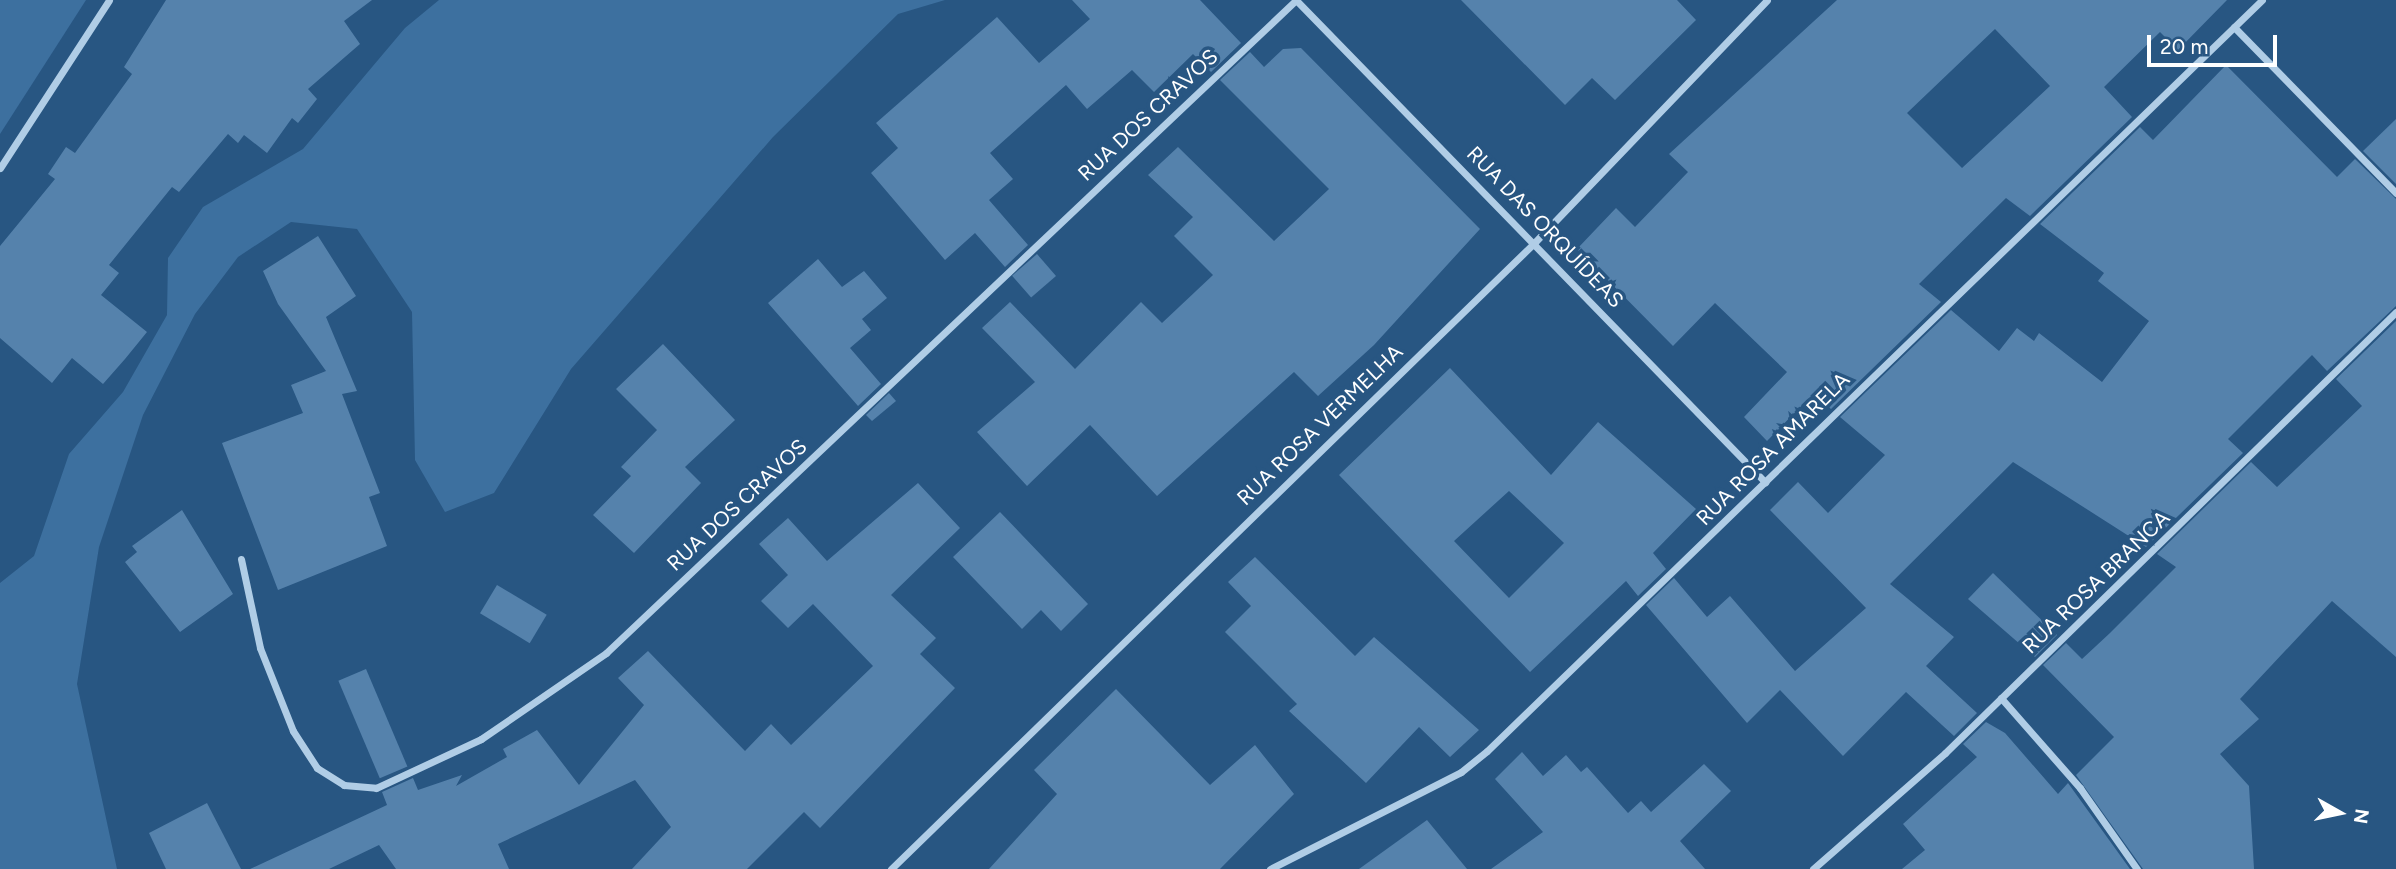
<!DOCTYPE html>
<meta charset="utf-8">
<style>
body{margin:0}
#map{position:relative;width:2396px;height:869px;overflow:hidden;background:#285682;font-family:Figtree,sans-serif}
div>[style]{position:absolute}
.green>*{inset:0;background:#3d709f}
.building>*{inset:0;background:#5582ac;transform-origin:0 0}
.minor>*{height:7px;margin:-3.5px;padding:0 3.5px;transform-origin:3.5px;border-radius:3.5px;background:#b0cde6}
span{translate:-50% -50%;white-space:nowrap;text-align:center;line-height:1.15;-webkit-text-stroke:7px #285682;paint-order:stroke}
.street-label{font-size:21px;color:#fff}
.north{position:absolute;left:2305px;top:778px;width:70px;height:70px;-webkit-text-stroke:5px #285682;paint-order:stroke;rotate:99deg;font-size:19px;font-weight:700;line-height:28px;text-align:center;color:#fff}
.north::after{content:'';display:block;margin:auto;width:24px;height:32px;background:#fff;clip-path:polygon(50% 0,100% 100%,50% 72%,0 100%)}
.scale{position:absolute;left:2147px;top:35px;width:130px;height:32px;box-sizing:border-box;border:4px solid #fff;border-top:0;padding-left:9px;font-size:21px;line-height:24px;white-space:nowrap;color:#fff;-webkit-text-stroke:5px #285682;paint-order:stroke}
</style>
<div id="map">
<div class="green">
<i style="clip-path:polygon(0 0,86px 0,0 134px)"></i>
<i style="clip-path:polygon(439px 0,945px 0,898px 14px,773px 137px,571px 369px,494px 493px,445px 512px,415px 460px,412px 312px,357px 229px,291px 222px,238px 257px,195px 314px,143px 415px,99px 547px,77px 684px,117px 869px,0 869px,0 583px,34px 556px,69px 454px,123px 392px,167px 315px,168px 258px,203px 207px,303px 149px,405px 28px)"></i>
</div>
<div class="building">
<i style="clip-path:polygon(166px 0,372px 0,344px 21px,360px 44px,308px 89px,317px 99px,298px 123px,292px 118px,267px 153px,244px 135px,238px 143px,228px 134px,179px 192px,172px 187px,109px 265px,119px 273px,101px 295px,147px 332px,125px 359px,103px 384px,72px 358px,52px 383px,0 338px,0 246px,55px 179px,48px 174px,66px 147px,75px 153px,132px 74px,124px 67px)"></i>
<i style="clip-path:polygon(1072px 0,1200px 0,1241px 43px,1211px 72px,1193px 54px,1154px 92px,1132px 70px,1087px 109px,1066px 85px,990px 153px,1013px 179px,989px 200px,1028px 245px,1005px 267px,975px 233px,945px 260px,871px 173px,898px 148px,876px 123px,997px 17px,1039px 63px,1090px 19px)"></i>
<i style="clip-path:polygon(1461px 0,1677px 0,1696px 20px,1615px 100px,1592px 78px,1565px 105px)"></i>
<i style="clip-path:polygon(evenodd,1837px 0,2227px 0,2178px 50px,2160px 32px,2104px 87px,2132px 117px,2030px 216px,2006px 198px,1919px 284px,1941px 302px,1831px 409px,1813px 394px,1767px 441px,1744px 417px,1787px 372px,1715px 303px,1673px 346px,1577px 249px,1616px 208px,1635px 227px,1688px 172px,1669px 154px,1837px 0,1995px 29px,2050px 86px,1962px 168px,1907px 113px,1995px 29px)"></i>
<i style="clip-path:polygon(1301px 48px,1480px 229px,1374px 345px,1318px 396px,1294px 372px,1157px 496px,1090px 425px,1027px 486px,977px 432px,1035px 382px,982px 328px,1010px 302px,1075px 369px,1141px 302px,1162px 323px,1213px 275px,1174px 236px,1193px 217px,1148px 175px,1178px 147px,1274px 241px,1329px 189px,1220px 80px,1250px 52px,1264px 67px,1283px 49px)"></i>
<i style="clip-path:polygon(2226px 65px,2337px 177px,2355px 159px,2396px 199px,2396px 306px,2327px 371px,2312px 355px,2228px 439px,2243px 453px,2146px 547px,2013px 462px,1890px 584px,1954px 637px,1926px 666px,1977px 713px,1954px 736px,1906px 692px,1843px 756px,1780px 690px,1747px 723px,1646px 605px,1674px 578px,1707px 617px,1730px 596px,1795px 671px,1866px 608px,1770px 510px,1798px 482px,1828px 513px,1885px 455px,1840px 417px,1951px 310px,1999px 351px,2017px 328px,2034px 341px,2039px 333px,2102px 382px,2149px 321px,2098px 281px,2104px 273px,2040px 224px,2140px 127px,2153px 140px)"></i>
<i style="clip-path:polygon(2396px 119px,2396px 184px,2363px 151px)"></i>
<i style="clip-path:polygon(318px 236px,356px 296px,326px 317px,357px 391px,342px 394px,380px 493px,369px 497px,387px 546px,278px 590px,222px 443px,303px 413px,291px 385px,326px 371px,278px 304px,263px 271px)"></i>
<i style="left:1037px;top:254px;width:29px;height:33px;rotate:49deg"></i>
<i style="clip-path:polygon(818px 259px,842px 287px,864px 271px,887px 298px,862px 319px,871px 330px,850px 348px,881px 384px,858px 406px,768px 303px)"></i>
<i style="clip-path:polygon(2396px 321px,2396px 657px,2332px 601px,2240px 699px,2259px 719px,2220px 754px,2249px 786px,2254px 869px,2143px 869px,2076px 775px,2114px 737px,2043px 665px,2066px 643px,2082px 659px,2110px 633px,2176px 567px,2157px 554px,2251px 462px,2277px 487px,2362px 406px,2336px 379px)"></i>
<i style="clip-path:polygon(663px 344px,735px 420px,685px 467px,701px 483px,634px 553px,593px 515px,631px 476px,621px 467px,657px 430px,616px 389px)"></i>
<i style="clip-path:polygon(evenodd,1450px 368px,1551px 475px,1598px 422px,1696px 509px,1653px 553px,1666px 569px,1638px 596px,1626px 581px,1530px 672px,1339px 475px,1450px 368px,1509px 491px,1564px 543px,1509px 598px,1454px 541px,1509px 491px)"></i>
<i style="clip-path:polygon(889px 393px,896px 401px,872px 421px,866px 415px)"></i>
<i style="clip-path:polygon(918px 483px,960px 528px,891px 595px,936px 638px,920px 654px,955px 688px,820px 828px,804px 812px,747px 869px,632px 869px,671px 827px,635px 780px,498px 844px,509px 869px,396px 869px,379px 845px,329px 869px,250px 869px,387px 805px,382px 792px,413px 778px,418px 790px,462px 775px,456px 786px,507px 757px,503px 749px,537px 730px,579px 785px,644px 705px,618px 678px,648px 651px,745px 751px,771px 724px,791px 745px,873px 666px,813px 604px,788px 628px,761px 601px,788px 575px,759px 544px,788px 518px,827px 561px)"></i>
<i style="clip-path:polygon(182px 510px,233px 594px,180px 632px,125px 562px,137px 552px,132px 546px)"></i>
<i style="clip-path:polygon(1000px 512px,1088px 604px,1061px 631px,1041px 610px,1022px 629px,953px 557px)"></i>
<i style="clip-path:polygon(1255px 557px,1355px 656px,1374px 637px,1479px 730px,1450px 757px,1419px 727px,1366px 783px,1289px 711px,1297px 704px,1225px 632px,1251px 606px,1228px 582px)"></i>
<i style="clip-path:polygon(1993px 573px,2057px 635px,2035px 657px,1968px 599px)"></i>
<i style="left:497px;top:585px;width:58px;height:33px;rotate:31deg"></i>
<i style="left:366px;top:669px;width:106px;height:30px;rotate:67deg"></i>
<i style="clip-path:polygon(1116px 689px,1210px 785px,1255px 745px,1294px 794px,1220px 869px,989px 869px,1057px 794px,1034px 770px)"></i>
<i style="clip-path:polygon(1986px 722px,2005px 733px,2058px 794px,2068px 783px,2130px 869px,1902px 869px,1925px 850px,1903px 824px,1977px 757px,1963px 744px)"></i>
<i style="clip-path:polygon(1522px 752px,1543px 776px,1566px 755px,1581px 772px,1587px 767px,1628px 813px,1641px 801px,1651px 812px,1704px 764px,1731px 791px,1680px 841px,1705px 869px,1491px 869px,1543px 832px,1495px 779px)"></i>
<i style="clip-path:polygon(207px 803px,241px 869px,166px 869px,149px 833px)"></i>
<i style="clip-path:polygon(1427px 820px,1467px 869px,1359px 869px)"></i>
</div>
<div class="minor">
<i style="left:1296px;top:0;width:673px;rotate:45.78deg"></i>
<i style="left:2234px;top:27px;width:232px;rotate:45.7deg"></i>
<i style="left:0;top:168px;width:200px;rotate:-57deg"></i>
<i style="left:241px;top:559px;width:91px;rotate:77.9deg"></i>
<i style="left:260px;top:648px;width:89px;rotate:68.3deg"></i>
<i style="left:293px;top:731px;width:44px;rotate:57deg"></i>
<i style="left:317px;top:768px;width:32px;rotate:32deg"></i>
<i style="left:344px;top:785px;width:32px;rotate:5deg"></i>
<i style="left:376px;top:788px;width:116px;rotate:-25deg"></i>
<i style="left:481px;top:739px;width:152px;rotate:-34.5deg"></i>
<i style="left:606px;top:653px;width:950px;rotate:-43.42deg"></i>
<i style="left:2001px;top:698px;width:120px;rotate:48.7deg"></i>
<i style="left:2080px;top:788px;width:99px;rotate:54.9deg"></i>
<i style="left:891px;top:869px;width:899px;rotate:-44.23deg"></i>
<i style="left:1535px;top:242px;width:335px;rotate:-46.2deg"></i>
<i style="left:1270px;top:869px;width:214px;rotate:-26.9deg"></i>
<i style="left:1461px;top:772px;width:33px;rotate:-39deg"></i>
<i style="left:1487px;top:751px;width:1079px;rotate:-44.1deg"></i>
<i style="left:1813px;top:869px;width:176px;rotate:-41.3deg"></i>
<i style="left:1945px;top:753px;width:631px;rotate:-44.36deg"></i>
</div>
<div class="street-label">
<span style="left:1148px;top:115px;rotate:-43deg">RUA DOS CRAVOS</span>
<span style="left:1545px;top:227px;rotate:46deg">RUA DAS ORQUÍDEAS</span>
<span style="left:1320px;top:425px;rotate:-44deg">RUA ROSA VERMELHA</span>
<span style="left:1773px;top:449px;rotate:-45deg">RUA ROSA AMARELA</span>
<span style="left:737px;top:505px;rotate:-43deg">RUA DOS CRAVOS</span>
<span style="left:2096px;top:582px;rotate:-44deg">RUA ROSA BRANCA</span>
</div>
<div class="north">N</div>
<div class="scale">20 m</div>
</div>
